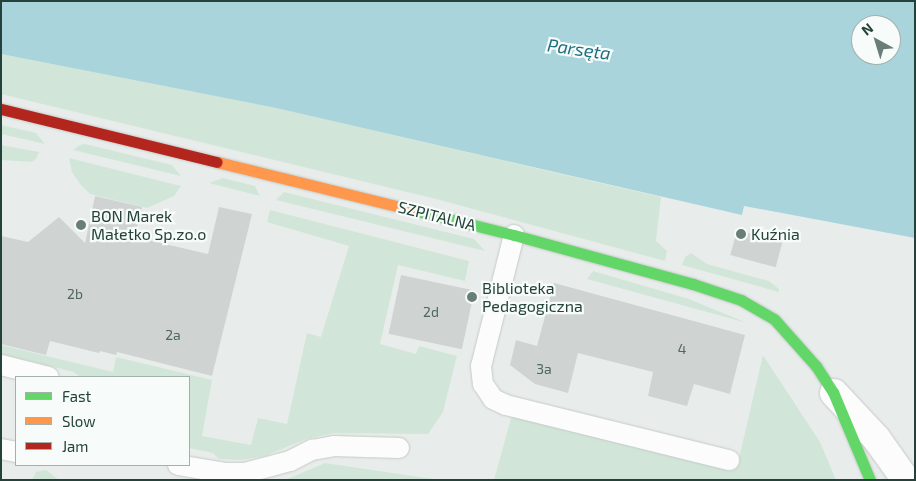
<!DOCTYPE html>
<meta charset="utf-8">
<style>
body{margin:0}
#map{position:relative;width:916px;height:481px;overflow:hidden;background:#e8edeb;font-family:"Exo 2",sans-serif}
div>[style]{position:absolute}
.green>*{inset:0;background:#d1e6d8}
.water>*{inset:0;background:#a9d4db}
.building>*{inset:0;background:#cfd4d2;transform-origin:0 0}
.roads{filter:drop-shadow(0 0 1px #c5cac8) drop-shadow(0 0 1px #c5cac8)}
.lane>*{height:20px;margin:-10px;padding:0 10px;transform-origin:10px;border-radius:10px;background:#fcfcfc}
.street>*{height:28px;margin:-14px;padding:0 14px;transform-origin:14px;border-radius:14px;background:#fcfcfc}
.fast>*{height:11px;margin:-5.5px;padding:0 5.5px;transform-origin:5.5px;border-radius:5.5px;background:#63d668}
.slow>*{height:11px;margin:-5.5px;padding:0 5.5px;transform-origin:5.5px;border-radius:5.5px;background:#ff974d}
.jam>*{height:11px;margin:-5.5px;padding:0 5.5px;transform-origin:5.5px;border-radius:5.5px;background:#b3261e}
.dots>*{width:14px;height:14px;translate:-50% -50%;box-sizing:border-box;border:2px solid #f7fbf9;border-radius:50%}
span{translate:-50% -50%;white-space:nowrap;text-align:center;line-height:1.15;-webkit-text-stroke:4.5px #f7fbf9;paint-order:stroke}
.number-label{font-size:14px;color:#506761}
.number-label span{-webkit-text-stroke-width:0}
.poi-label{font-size:16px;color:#24423a}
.left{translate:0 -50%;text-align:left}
.street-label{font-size:16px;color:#24423a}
.water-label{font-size:18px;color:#1c6f80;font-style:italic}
.frame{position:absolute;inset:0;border:2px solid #24423a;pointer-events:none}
.legend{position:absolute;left:15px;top:376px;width:175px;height:90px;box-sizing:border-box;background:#f7fbf9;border:1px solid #a3b1ad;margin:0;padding:6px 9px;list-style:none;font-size:15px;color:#24423a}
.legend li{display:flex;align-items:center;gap:10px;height:25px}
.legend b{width:25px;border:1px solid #a3b1ad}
.north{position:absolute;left:851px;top:15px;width:50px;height:50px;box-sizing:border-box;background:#f7fbf9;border:1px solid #a3b1ad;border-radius:50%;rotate:321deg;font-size:14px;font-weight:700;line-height:20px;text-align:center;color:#24423a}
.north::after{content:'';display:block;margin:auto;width:18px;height:22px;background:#697e78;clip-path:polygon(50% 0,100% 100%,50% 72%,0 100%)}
</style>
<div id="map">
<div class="green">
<i style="clip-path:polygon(1px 54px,276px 108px,661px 197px,656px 241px,667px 251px,665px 261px,440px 200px,1px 94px)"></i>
<i style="clip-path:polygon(1px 125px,36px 133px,45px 144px,1px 134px)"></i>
<i style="clip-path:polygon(85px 144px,172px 165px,181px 176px,73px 150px,80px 145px)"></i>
<i style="clip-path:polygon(1px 145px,39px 152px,36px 159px,32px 162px,1px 160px)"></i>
<i style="clip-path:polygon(69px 158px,181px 186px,174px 196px,147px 208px,90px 194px,80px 184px,72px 172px)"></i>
<i style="clip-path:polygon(223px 178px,255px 186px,260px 196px,209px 183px)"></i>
<i style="clip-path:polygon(284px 192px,474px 239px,485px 251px,276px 200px)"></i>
<i style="clip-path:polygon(270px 210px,469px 261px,465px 281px,398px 265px,380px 344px,416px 354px,419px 346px,457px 356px,443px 412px,428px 434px,334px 433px,306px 439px,265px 456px,241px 460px,219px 459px,213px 453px,189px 448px,189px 377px,80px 377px,74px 372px,1px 354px,1px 345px,113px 372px,116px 357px,212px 380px,202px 436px,251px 445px,258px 418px,287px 424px,307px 333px,321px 337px,349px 246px,267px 222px)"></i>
<i style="clip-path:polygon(691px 253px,707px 264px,769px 281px,779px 289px,779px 292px,682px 265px,685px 257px)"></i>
<i style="clip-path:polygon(593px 271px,689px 299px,747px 323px,587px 279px)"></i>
<i style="clip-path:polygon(763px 355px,820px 442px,836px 480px,494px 480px,513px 411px,737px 467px)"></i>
<i style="clip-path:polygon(325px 463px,433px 479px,434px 480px,285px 480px)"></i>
<i style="clip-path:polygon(46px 470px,59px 480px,32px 480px,36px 472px)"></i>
</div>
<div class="water">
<i style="clip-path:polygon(evenodd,1px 1px,915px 1px,915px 238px,744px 206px,742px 215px,276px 108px,1px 54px,1px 1px,861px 25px,891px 25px,891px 55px,861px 55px,861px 25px)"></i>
</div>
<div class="building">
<i style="clip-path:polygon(95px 196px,142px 207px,135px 237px,208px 254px,219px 207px,252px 214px,212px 376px,117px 352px,116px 355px,100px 351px,99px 353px,50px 341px,46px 355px,1px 344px,1px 236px,28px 242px,59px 217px,85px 243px)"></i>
<i style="left:737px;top:230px;width:47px;height:26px;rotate:15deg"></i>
<i style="left:401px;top:275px;width:75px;height:60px;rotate:12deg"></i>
<i style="clip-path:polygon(554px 283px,745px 335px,730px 394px,694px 384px,687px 406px,648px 396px,653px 372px,578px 353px,568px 393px,535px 384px,510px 365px,516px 340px,537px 346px)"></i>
</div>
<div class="roads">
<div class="lane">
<i style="left:514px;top:235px;width:135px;rotate:104.1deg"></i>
<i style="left:481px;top:366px;width:18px;rotate:84deg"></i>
<i style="left:483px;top:384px;width:18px;rotate:56deg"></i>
<i style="left:493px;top:399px;width:14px;rotate:25deg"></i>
<i style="left:506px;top:405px;width:230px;rotate:13.9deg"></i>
<i style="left:1px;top:365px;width:49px;rotate:14deg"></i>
<i style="left:1px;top:449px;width:15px;rotate:11deg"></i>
<i style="left:178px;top:465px;width:49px;rotate:9.5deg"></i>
<i style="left:226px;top:473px;width:19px"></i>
<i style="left:245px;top:473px;width:47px;rotate:-14.9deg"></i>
<i style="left:290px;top:461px;width:25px;rotate:-27deg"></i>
<i style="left:312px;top:450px;width:22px;rotate:-10deg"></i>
<i style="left:334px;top:446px;width:65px;rotate:1.8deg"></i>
</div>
<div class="street">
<i style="left:834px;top:393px;width:62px;rotate:47deg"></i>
<i style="left:876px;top:438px;width:52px;rotate:54.5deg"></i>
</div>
<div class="fast">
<i style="left:413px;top:210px;width:104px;rotate:13.9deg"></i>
<i style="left:514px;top:235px;width:186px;rotate:15.3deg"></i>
<i style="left:693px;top:284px;width:51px;rotate:18.4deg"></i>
<i style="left:741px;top:300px;width:39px;rotate:30deg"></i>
<i style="left:775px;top:320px;width:62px;rotate:48.3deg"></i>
<i style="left:816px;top:366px;width:31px;rotate:57deg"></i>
<i style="left:833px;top:392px;width:95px;rotate:67.2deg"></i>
</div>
<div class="slow">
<i style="left:217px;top:162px;width:202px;rotate:13.8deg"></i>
</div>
<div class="jam">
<i style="left:1px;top:109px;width:222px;rotate:13.8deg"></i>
</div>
</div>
<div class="dots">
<i style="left:81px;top:225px;background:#697e78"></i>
<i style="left:741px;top:234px;background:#697e78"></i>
<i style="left:472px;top:297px;background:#697e78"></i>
</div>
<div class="number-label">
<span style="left:75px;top:294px">2b</span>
<span style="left:431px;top:312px">2d</span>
<span style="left:173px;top:335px">2a</span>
<span style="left:682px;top:349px">4</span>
<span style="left:544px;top:369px">3a</span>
</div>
<div class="poi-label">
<span class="left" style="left:91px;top:225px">BON Marek<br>Małetko Sp.zo.o</span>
<span class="left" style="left:751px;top:234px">Kuźnia</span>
<span class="left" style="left:482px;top:297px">Biblioteka<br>Pedagogiczna</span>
</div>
<div class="street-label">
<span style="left:437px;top:216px;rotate:14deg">SZPITALNA</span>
</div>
<div class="water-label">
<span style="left:579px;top:49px;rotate:8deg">Parsęta</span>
</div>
<div class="frame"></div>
<ul class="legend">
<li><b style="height:6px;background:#63d668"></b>Fast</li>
<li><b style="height:6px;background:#ff974d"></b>Slow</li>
<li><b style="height:6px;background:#b3261e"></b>Jam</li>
</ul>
<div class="north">N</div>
</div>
